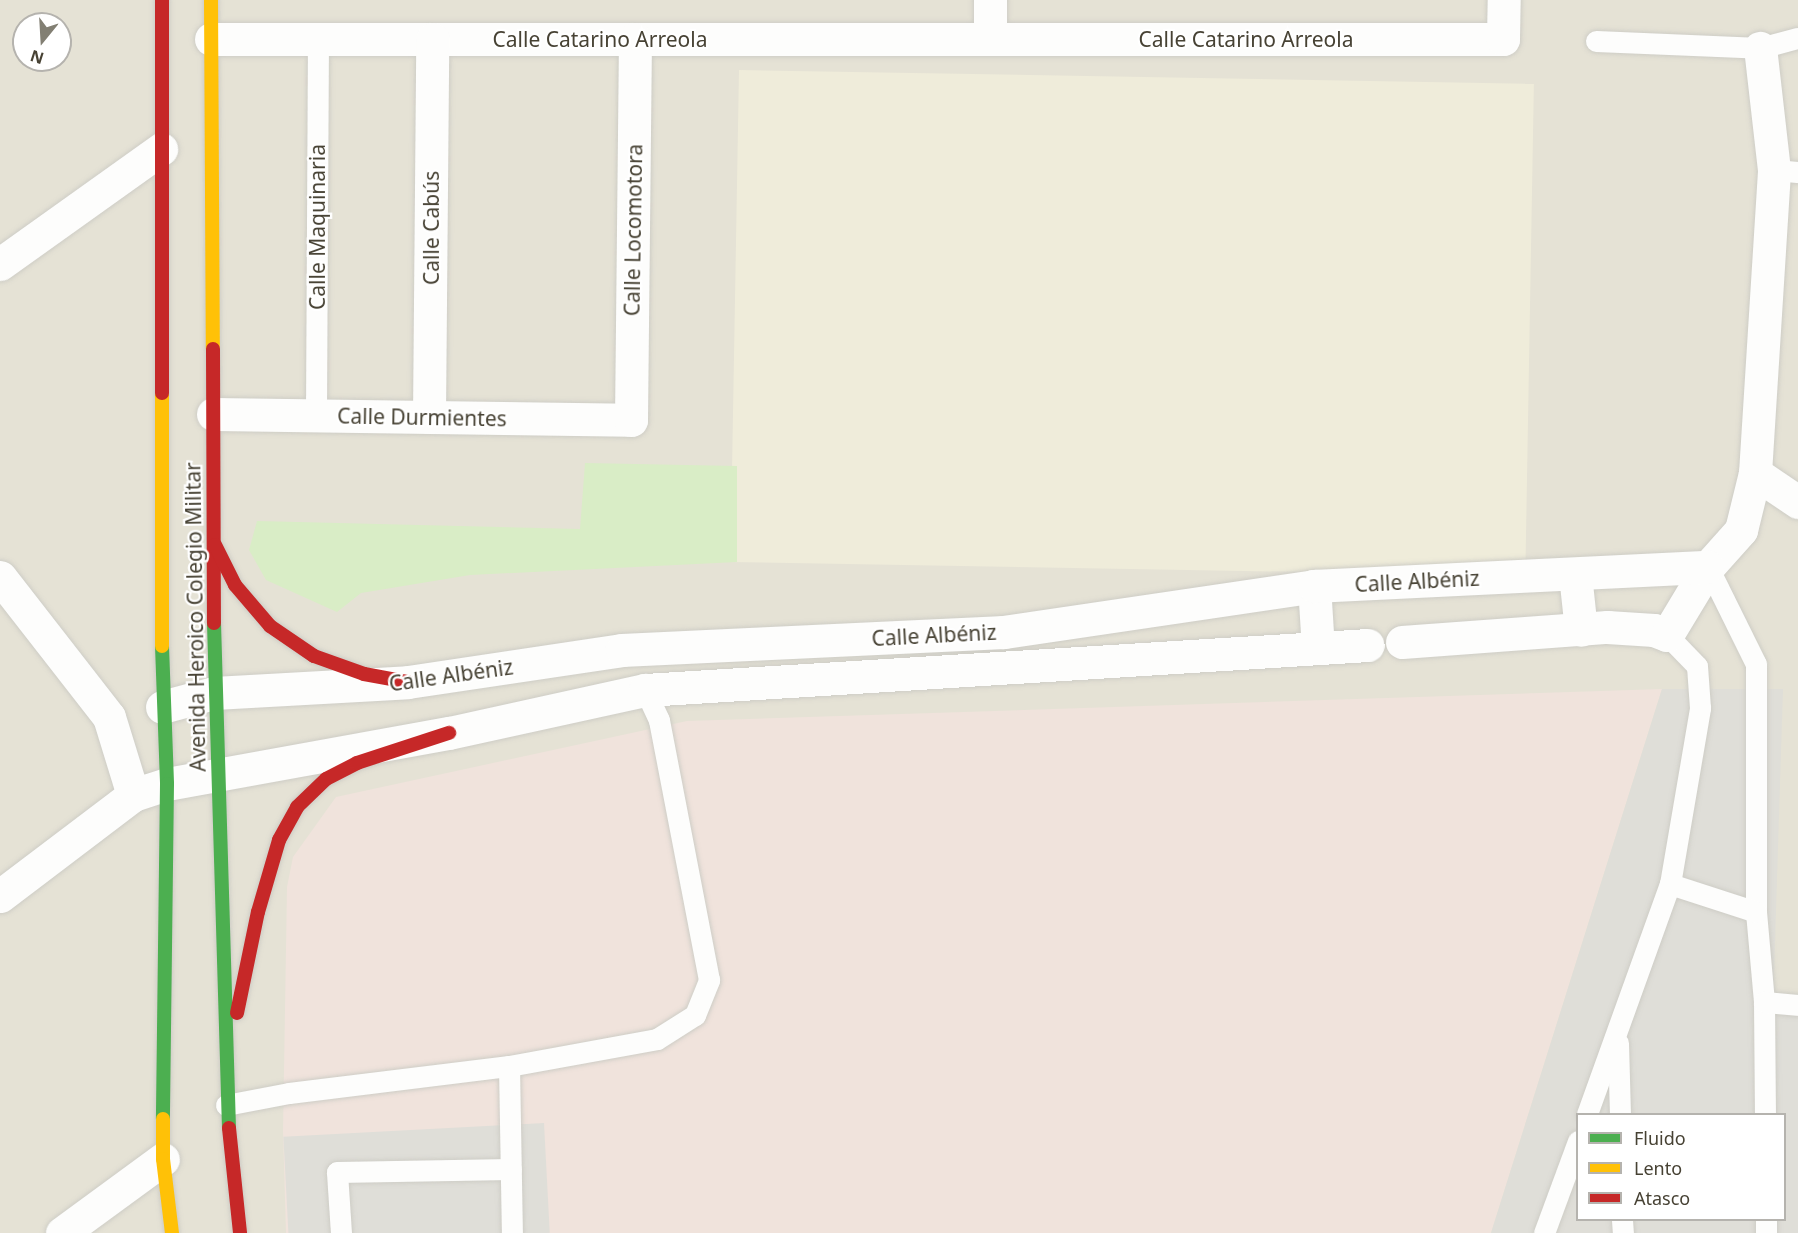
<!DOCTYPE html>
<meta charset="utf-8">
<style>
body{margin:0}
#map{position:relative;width:1798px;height:1233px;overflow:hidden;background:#f0efe8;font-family:"Noto Sans",sans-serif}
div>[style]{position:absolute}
.residential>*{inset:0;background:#e5e2d5}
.education>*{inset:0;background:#efecda;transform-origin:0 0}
.medical>*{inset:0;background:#f0e3dc}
.green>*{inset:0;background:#d9edc6}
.parking>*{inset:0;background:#dfded8;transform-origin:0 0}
.roads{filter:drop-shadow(0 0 2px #cecdc6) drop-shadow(0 0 2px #cecdc6)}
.lane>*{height:21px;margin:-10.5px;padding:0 10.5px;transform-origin:10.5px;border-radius:10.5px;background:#fdfdfc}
.street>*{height:33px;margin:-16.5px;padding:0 16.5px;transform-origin:16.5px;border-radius:16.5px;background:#fdfdfc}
.fast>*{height:14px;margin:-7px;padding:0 7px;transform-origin:7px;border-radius:7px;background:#4caf50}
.slow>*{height:14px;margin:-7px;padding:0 7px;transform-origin:7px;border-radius:7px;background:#ffc107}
.jam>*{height:14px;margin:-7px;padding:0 7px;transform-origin:7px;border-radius:7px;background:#c62828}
span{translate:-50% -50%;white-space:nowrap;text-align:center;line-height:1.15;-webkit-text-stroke:4.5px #fff;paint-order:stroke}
.street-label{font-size:21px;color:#474234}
.legend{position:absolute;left:1576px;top:1113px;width:210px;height:108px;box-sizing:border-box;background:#fff;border:2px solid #b5b3ae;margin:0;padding:8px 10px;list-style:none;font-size:18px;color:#474234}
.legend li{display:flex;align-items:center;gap:12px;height:30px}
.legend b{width:30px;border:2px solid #b5b3ae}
.north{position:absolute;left:12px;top:12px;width:60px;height:60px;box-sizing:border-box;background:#fff;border:2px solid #b5b3ae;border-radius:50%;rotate:198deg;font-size:16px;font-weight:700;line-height:24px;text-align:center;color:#474234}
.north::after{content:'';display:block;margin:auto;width:21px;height:27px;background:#827f73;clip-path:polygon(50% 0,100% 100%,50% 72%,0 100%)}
</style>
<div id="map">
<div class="residential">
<i style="clip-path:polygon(evenodd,0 0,1798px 0,1798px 1233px,0 1233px,0 0,24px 24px,60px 24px,60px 60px,24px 60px,24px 24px,0 0,1578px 1114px,1784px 1114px,1784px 1220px,1578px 1220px,1578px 1114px)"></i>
</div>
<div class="education">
<i style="left:739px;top:70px;width:795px;height:492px;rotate:1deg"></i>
</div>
<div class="medical">
<i style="clip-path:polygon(1662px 689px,1491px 1233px,286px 1233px,283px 1131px,287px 887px,293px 857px,336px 797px,687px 721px)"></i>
</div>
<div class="green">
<i style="clip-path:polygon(585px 463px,737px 466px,737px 562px,470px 575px,361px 593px,337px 612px,266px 580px,249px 550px,257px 521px,580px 529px)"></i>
</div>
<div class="parking">
<i style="clip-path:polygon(evenodd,1662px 689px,1783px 689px,1773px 1006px,1798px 1006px,1798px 1233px,1491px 1233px,1662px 689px,1578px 1114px,1784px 1114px,1784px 1220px,1578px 1220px,1578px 1114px)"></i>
<i style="left:544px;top:1123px;width:110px;height:261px;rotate:87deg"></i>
</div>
<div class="roads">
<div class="lane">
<i style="left:1596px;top:41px;width:164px;rotate:2.4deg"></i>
<i style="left:1760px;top:48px;width:39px;rotate:-15deg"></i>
<i style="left:1774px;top:170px;width:24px;rotate:5deg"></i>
<i style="left:316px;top:415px;width:376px;rotate:-89.7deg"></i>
<i style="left:1708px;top:567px;width:108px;rotate:63.7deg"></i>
<i style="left:1756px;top:664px;width:248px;rotate:90deg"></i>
<i style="left:1756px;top:912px;width:90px;rotate:84.9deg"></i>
<i style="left:1764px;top:1002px;width:112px;rotate:89.5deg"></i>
<i style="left:1670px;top:884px;width:90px;rotate:18deg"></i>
<i style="left:1764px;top:1002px;width:34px;rotate:5deg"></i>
<i style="left:1618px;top:1043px;width:71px;rotate:88.4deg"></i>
<i style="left:509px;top:1066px;width:167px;rotate:89deg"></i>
<i style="left:226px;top:1105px;width:64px;rotate:-10.8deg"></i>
<i style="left:289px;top:1093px;width:222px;rotate:-7deg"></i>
<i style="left:509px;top:1066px;width:150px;rotate:-10.3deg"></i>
<i style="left:657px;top:1039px;width:45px;rotate:-32.3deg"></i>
<i style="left:695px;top:1015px;width:38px;rotate:-68deg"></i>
<i style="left:709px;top:980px;width:265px;rotate:-100.9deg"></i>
<i style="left:659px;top:720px;width:33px;rotate:-115deg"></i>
<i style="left:1587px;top:1114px;width:245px;rotate:-70.2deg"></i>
<i style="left:1670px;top:884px;width:179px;rotate:-80.3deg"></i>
<i style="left:1700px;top:708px;width:42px;rotate:-94.1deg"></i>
<i style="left:1697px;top:666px;width:43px;rotate:-134.1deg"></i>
<i style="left:1622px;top:1220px;width:13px;rotate:86deg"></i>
<i style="left:1766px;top:1220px;width:13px;rotate:90deg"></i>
<i style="left:341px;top:1233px;width:61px;rotate:-93.8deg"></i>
<i style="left:337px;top:1172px;width:174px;rotate:-1deg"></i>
<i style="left:1544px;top:1233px;width:98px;rotate:-69.7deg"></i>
</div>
<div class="street">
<i style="left:211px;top:39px;width:1292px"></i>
<i style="left:1503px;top:39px;width:39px;rotate:-89deg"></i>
<i style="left:990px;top:39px;width:39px;rotate:-90deg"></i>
<i style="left:0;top:264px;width:198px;rotate:-35.5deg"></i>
<i style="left:213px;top:414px;width:418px;rotate:0.8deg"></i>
<i style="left:631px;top:420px;width:381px;rotate:-89.4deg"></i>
<i style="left:429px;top:417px;width:378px;rotate:-89.5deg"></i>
<i style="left:1755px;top:473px;width:52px;rotate:34deg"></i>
<i style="left:1575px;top:574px;width:56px;rotate:83.9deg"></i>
<i style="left:0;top:577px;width:177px;rotate:52.1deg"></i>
<i style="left:109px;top:717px;width:82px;rotate:72.9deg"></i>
<i style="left:1314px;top:586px;width:62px;rotate:86.3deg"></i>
<i style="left:1402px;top:642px;width:206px;rotate:-4.2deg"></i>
<i style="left:1607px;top:627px;width:47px;rotate:3.7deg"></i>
<i style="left:1654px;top:630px;width:14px;rotate:21deg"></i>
<i style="left:1667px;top:635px;width:79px;rotate:-58.9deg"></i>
<i style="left:1708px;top:567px;width:50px;rotate:-48.3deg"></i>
<i style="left:1741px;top:530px;width:59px;rotate:-76.2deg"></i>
<i style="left:1755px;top:473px;width:304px;rotate:-86.4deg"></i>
<i style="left:1774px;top:170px;width:123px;rotate:-96.5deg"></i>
<i style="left:162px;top:707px;width:54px;rotate:-15.1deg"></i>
<i style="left:214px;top:693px;width:194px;rotate:-3.2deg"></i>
<i style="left:408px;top:682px;width:216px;rotate:-8.5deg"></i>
<i style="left:622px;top:650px;width:382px;rotate:-2.7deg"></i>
<i style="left:1004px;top:632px;width:313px;rotate:-8.4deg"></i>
<i style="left:1314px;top:586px;width:394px;rotate:-2.8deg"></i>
<i style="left:0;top:896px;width:167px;rotate:-37.2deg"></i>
<i style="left:133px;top:795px;width:36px;rotate:-18deg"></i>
<i style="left:167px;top:784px;width:287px;rotate:-10.3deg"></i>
<i style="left:449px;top:733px;width:201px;rotate:-12.4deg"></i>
<i style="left:645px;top:690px;width:724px;rotate:-3.56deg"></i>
<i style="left:62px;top:1233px;width:125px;rotate:-36.2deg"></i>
</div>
<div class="fast">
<i style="left:214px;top:623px;width:505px;rotate:88.3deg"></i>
<i style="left:162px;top:646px;width:138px;rotate:87.9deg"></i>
<i style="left:167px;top:784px;width:335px;rotate:90.7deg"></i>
</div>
<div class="slow">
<i style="left:211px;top:0;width:349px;rotate:89.7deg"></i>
<i style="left:162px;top:393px;width:253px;rotate:90deg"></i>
<i style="left:163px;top:1119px;width:40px;rotate:90deg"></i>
<i style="left:163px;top:1159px;width:75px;rotate:83.1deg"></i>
</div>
<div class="jam">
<i style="left:162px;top:0;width:393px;rotate:90deg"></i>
<i style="left:213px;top:349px;width:274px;rotate:89.8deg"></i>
<i style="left:215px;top:545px;width:45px;rotate:63.4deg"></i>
<i style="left:235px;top:585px;width:54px;rotate:49.5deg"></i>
<i style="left:270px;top:626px;width:53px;rotate:34.3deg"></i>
<i style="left:314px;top:656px;width:53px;rotate:19.8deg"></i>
<i style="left:364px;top:674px;width:45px;rotate:10.3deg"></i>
<i style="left:237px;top:1013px;width:103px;rotate:-78.3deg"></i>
<i style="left:258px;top:912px;width:75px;rotate:-73.7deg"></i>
<i style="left:279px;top:840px;width:38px;rotate:-61deg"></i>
<i style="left:297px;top:807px;width:40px;rotate:-44deg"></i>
<i style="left:326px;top:779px;width:35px;rotate:-27deg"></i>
<i style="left:357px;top:763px;width:97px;rotate:-18.1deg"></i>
<i style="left:229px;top:1128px;width:106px;rotate:84deg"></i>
</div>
</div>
<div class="street-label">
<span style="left:600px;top:39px">Calle Catarino Arreola</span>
<span style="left:1246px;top:39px">Calle Catarino Arreola</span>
<span style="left:317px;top:227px;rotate:-90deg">Calle Maquinaria</span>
<span style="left:431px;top:228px;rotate:-90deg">Calle Cabús</span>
<span style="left:633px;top:230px;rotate:-89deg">Calle Locomotora</span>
<span style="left:422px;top:417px;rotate:1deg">Calle Durmientes</span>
<span style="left:1417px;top:581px;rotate:-3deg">Calle Albéniz</span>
<span style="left:195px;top:617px;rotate:-91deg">Avenida Heroico Colegio Militar</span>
<span style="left:934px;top:635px;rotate:-3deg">Calle Albéniz</span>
<span style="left:451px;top:675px;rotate:-8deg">Calle Albéniz</span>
</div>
<ul class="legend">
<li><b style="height:8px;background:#4caf50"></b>Fluido</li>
<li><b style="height:8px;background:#ffc107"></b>Lento</li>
<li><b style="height:8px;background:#c62828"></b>Atasco</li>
</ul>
<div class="north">N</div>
</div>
